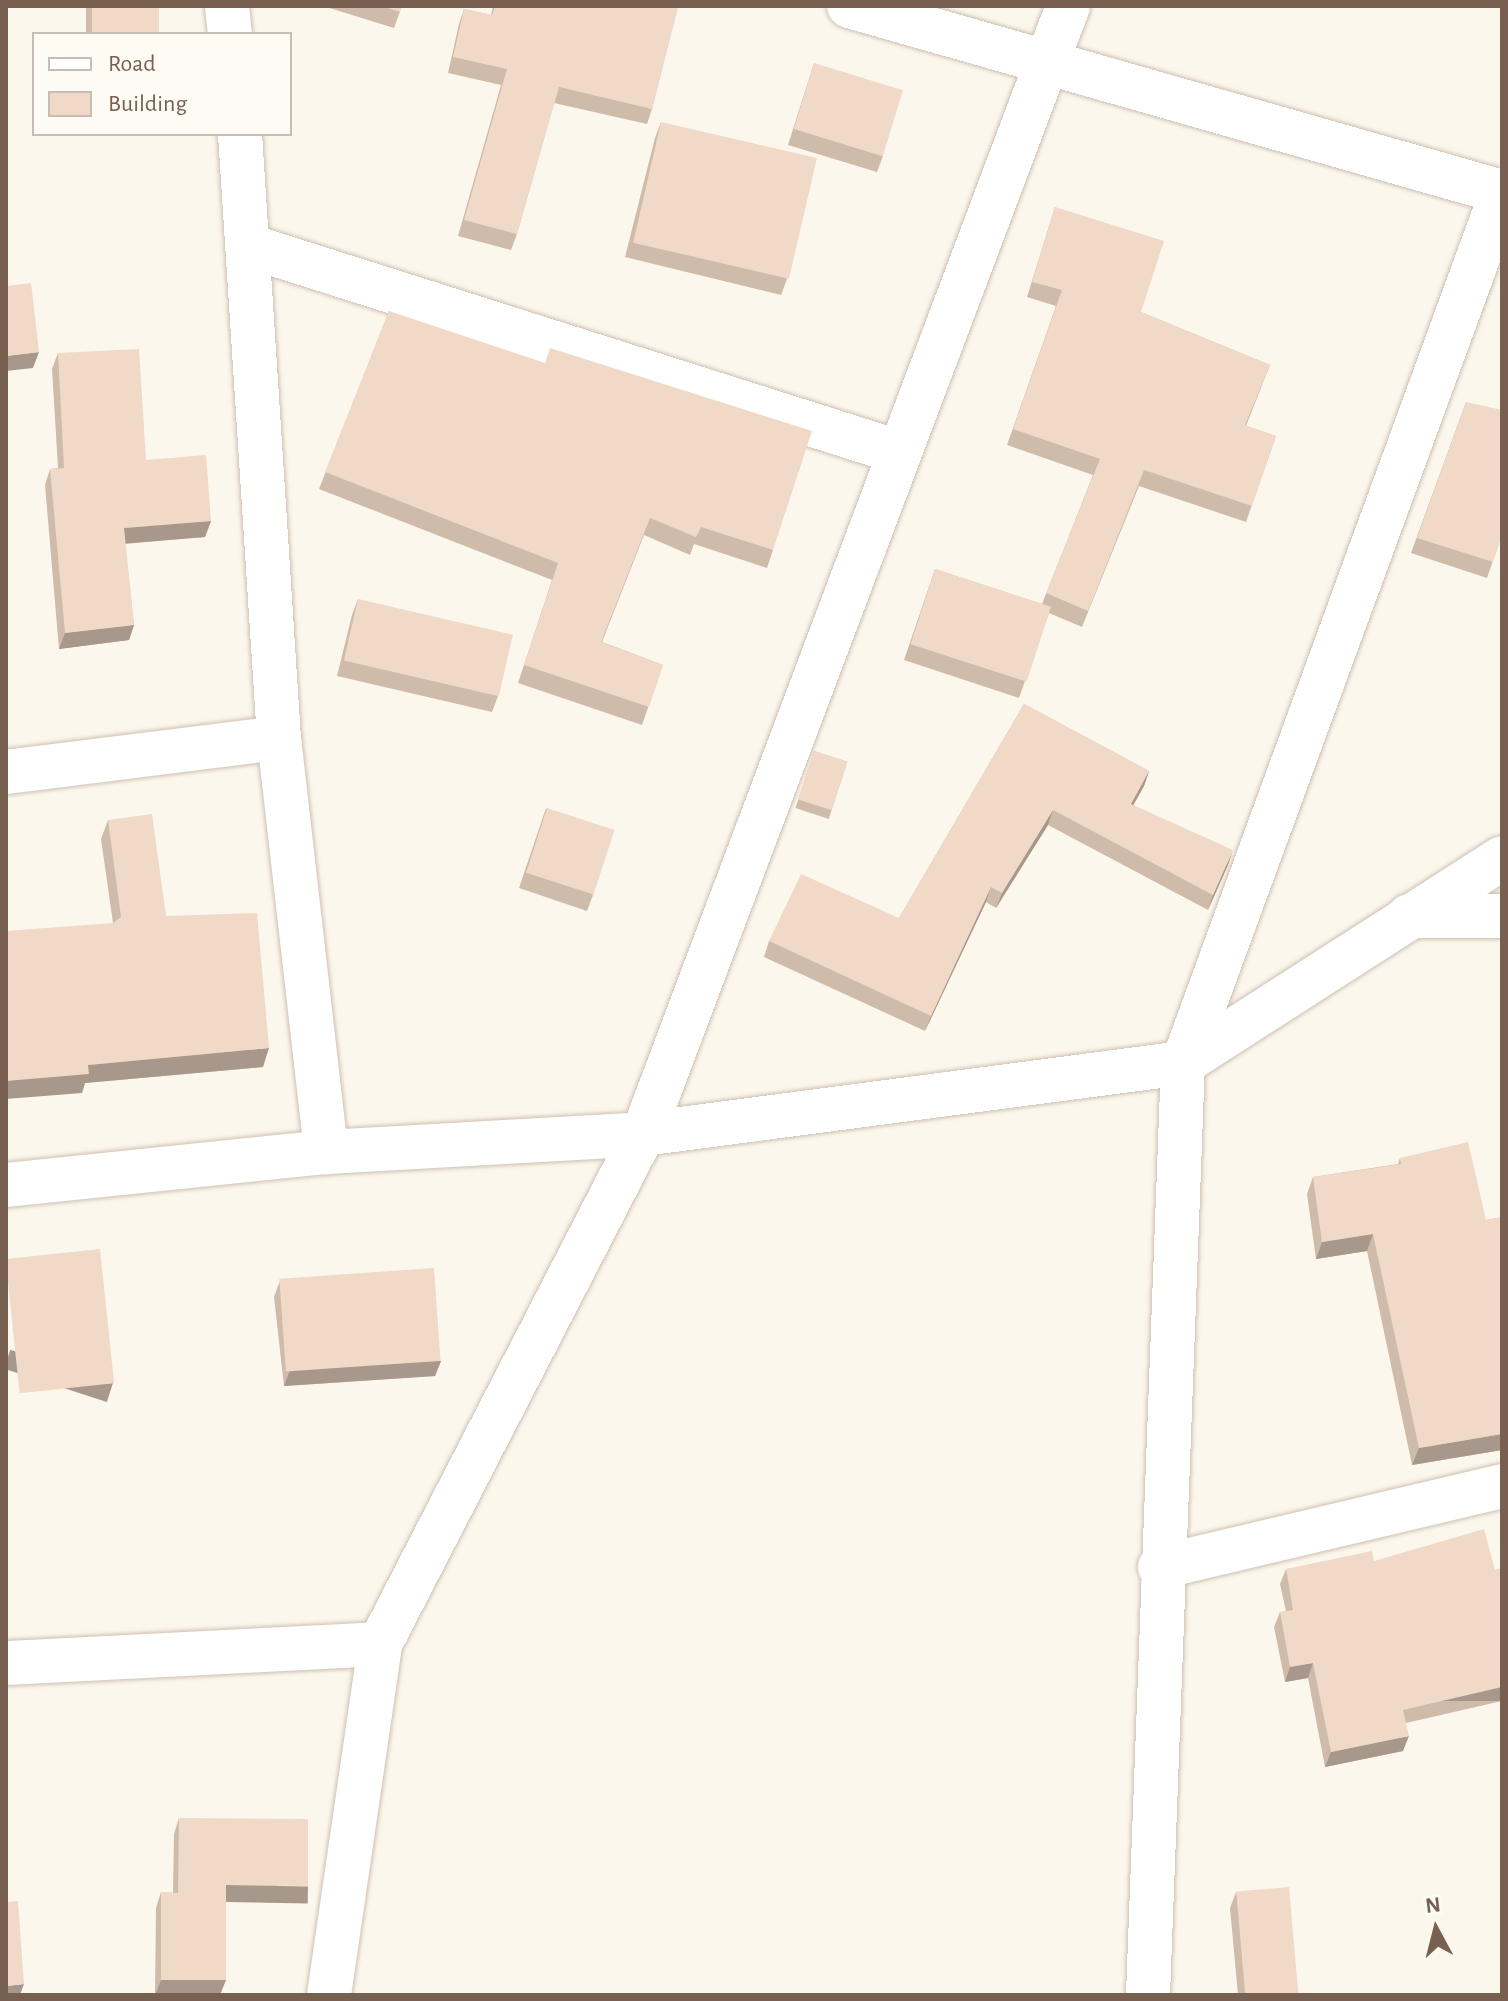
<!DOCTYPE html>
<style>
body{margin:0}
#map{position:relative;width:1508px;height:2001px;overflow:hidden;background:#fcf7ed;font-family:"Alegreya Sans",sans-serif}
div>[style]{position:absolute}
.roads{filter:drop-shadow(0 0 2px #cec0b2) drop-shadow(0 0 2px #cec0b2)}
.street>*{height:44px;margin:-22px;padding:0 22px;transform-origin:22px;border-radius:22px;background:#fff}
.wall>*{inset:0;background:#cebbaa;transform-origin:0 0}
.shaded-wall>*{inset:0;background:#a8988b;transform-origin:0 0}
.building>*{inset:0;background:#f0d9c6;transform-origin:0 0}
span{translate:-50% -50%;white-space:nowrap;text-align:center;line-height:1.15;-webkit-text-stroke:8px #fefbf4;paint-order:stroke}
.frame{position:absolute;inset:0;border:8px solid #776050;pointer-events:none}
.legend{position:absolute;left:32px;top:32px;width:260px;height:104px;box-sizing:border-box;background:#fefbf4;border:2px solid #c8bdb2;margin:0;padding:10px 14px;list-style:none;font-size:24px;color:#776050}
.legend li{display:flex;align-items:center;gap:16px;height:40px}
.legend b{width:40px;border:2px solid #c8bdb2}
.north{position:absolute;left:1396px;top:1889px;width:80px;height:80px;-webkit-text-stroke:6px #fefbf4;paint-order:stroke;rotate:353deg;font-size:22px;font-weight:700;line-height:32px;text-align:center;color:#776050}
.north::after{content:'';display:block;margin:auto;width:28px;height:36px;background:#776050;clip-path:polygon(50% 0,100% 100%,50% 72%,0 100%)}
</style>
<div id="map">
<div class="roads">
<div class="street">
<i style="left:227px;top:6px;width:28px;rotate:84deg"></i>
<i style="left:849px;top:6px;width:679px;rotate:15.9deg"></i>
<i style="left:240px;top:134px;width:605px;rotate:86.31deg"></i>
<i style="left:279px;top:738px;width:417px;rotate:83.5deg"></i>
<i style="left:252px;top:247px;width:675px;rotate:17.6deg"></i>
<i style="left:6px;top:772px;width:275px;rotate:-7.1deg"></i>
<i style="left:1409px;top:916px;width:93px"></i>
<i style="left:6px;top:1185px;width:322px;rotate:-5.9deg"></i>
<i style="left:326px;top:1152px;width:318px;rotate:-3.2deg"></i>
<i style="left:643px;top:1134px;width:545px;rotate:-7.49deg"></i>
<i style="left:1183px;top:1063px;width:379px;rotate:-32.7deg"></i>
<i style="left:1160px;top:1567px;width:351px;rotate:-13.3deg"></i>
<i style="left:6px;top:1663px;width:374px;rotate:-2.9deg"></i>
<i style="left:329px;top:1995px;width:355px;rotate:-81.7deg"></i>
<i style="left:380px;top:1644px;width:574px;rotate:-62.72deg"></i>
<i style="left:643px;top:1134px;width:1205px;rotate:-69.35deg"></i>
<i style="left:1148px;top:1995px;width:933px;rotate:-87.85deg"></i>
<i style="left:1183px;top:1063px;width:928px;rotate:-69.88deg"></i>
</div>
</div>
<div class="wall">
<i style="left:86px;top:6px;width:73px;height:28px"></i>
<i style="clip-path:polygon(323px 6px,402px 6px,394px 28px)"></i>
<i style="clip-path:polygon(493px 6px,678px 6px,652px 109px,647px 124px,554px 103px,517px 234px,511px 250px,458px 236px,501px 85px,448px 73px,459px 24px,464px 9px,491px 15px)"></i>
<i style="clip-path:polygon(814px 63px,883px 156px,877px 172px,788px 145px)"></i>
<i style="clip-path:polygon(661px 122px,787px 279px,781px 295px,625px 257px,655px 138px)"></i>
<i style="clip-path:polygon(1055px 207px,1141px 312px,1270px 365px,1246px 426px,1276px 436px,1246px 522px,1139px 486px,1082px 627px,1049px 613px,1019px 698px,904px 660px,935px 569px,1042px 604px,1093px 475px,1007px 445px,1056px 306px,1027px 297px)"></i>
<i style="clip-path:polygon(389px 311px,773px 550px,767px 568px,694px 544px,690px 555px,644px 535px,602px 642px,663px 665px,642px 725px,518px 683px,552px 580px,319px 489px)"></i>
<i style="clip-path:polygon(58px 353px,146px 460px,211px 521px,205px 537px,125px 544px,134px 625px,129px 640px,59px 649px,45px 485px,50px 469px,58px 468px,52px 369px)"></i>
<i style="clip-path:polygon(1466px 402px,1502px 535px,1487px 578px,1411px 553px)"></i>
<i style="clip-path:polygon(358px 599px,498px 696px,492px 712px,337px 676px,352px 615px)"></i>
<i style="clip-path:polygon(1024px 704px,1149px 771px,1144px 786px,1133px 805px,1228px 865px,1208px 910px,1048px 825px,996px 908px,986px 902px,925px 1031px,764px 957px,769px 941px,899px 918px)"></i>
<i style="left:814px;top:751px;width:35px;height:60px;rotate:18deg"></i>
<i style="clip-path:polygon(546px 808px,593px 895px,587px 911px,519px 888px)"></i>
<i style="clip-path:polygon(108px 820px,166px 916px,263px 1067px,85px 1083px,82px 1093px,113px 923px,101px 839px)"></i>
<i style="clip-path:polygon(1400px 1158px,1486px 1220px,1502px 1217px,1502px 1450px,1412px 1465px,1367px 1251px,1316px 1259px,1307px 1194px,1313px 1177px,1398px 1164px)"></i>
<i style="clip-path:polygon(280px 1281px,441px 1361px,435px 1376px,284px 1386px,274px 1297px)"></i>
<i style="clip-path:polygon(1374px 1561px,1495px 1570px,1502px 1569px,1502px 1701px,1406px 1723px,1403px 1751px,1325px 1767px,1308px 1678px,1285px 1682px,1274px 1627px,1280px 1612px,1286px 1611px,1280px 1584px,1286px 1569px)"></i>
<i style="clip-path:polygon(179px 1818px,302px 1902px,226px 1901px,220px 1995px,155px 1995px,156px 1908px,161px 1892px,173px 1893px,174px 1834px)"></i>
<i style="clip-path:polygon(1236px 1892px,1298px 1995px,1238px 1995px,1230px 1908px)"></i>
</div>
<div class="shaded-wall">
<i style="clip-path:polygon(39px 352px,33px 368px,6px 371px,6px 356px)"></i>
<i style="clip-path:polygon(211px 521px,205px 537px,118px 544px,124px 528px)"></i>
<i style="clip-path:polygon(134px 625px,129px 640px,59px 649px,65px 633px)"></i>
<i style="clip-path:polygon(1149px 771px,1144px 786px,1125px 820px,1131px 804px)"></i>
<i style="clip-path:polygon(1053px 810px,1048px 825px,996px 908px,1002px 893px)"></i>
<i style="clip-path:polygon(1233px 850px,1228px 865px,1208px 910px,1213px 895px)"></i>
<i style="clip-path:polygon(991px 887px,986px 902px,925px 1031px,931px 1016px)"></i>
<i style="clip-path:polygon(269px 1048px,263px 1067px,85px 1083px,82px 1093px,6px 1099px,6px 1081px,88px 1065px)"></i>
<i style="clip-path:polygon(1373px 1234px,1367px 1251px,1316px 1259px,1322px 1242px)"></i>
<i style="clip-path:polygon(441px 1361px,435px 1376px,284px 1386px,290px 1370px)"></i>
<i style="left:113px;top:1383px;width:20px;height:108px;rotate:108deg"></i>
<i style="clip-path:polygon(1502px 1434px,1502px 1450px,1412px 1465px,1419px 1448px)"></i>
<i style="clip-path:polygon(1313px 1663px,1308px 1678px,1285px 1682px,1290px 1667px)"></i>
<i style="left:1502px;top:1687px;width:14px;height:102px;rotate:90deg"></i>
<i style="clip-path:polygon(1409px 1736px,1403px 1751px,1325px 1767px,1331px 1752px)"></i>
<i style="left:226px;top:1885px;width:82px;height:17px;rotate:1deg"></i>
<i style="clip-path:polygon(161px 1980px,226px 1980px,220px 1995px,155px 1995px)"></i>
<i style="clip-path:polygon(24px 1984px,20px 1995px,6px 1995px,6px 1986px)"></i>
</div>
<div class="building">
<i style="left:92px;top:6px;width:67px;height:28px"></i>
<i style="clip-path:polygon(381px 6px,402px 6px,400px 12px)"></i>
<i style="clip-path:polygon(495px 6px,678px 6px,652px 109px,559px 87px,517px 234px,464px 220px,507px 69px,453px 57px,464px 9px,492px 15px)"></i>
<i style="left:814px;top:63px;width:93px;height:69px;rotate:17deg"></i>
<i style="left:661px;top:122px;width:160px;height:124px;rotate:13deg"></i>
<i style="clip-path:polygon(1055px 207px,1164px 241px,1141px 312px,1270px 365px,1245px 425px,1276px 436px,1252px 506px,1144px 470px,1088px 611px,1046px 593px,1100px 459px,1013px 429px,1062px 290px,1032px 282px)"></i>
<i style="clip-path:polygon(31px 283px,39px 352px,6px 356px,6px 286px)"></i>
<i style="clip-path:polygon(389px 311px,545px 363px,550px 348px,812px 431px,773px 550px,701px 527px,696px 537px,650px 518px,601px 642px,663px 665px,649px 707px,524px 665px,558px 563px,325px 472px)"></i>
<i style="clip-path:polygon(139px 349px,146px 460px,206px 455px,211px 521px,124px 528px,134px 625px,65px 633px,50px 469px,64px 468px,58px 353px)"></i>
<i style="clip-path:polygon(1466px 402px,1502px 410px,1502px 535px,1493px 562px,1417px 538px)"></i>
<i style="left:935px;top:569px;width:122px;height:79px;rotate:18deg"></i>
<i style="left:358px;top:599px;width:159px;height:63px;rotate:13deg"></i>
<i style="clip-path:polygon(1024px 704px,1149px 771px,1131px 804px,1233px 850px,1213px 895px,1053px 810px,1002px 893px,991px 887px,931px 1016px,769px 941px,801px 874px,899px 918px)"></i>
<i style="left:814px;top:751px;width:35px;height:51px;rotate:18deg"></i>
<i style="left:547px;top:808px;width:71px;height:68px;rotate:18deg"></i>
<i style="clip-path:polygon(152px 814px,166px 916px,257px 913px,269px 1048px,88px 1065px,89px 1074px,6px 1081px,6px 931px,113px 923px,121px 917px,108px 820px)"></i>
<i style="clip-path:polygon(1468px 1142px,1486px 1220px,1502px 1217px,1502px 1434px,1419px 1448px,1373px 1234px,1322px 1242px,1313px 1177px,1401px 1164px,1400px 1158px)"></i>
<i style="left:100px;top:1249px;width:135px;height:95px;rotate:84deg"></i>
<i style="left:434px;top:1268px;width:93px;height:155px;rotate:86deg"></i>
<i style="clip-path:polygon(1484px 1529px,1495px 1570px,1502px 1569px,1502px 1687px,1403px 1710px,1409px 1736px,1331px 1752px,1313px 1663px,1290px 1667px,1280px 1612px,1293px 1610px,1286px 1569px,1372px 1551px,1374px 1561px)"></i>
<i style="clip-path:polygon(179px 1818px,308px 1819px,308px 1886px,226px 1885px,226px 1980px,161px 1980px,161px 1892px,178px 1893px)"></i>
<i style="left:1289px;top:1887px;width:107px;height:53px;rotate:85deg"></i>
<i style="clip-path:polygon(18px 1901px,24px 1984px,6px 1986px,6px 1902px)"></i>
</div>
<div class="frame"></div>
<ul class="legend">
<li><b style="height:10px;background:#fff"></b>Road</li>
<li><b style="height:22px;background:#f0d9c6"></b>Building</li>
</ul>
<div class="north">N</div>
</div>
